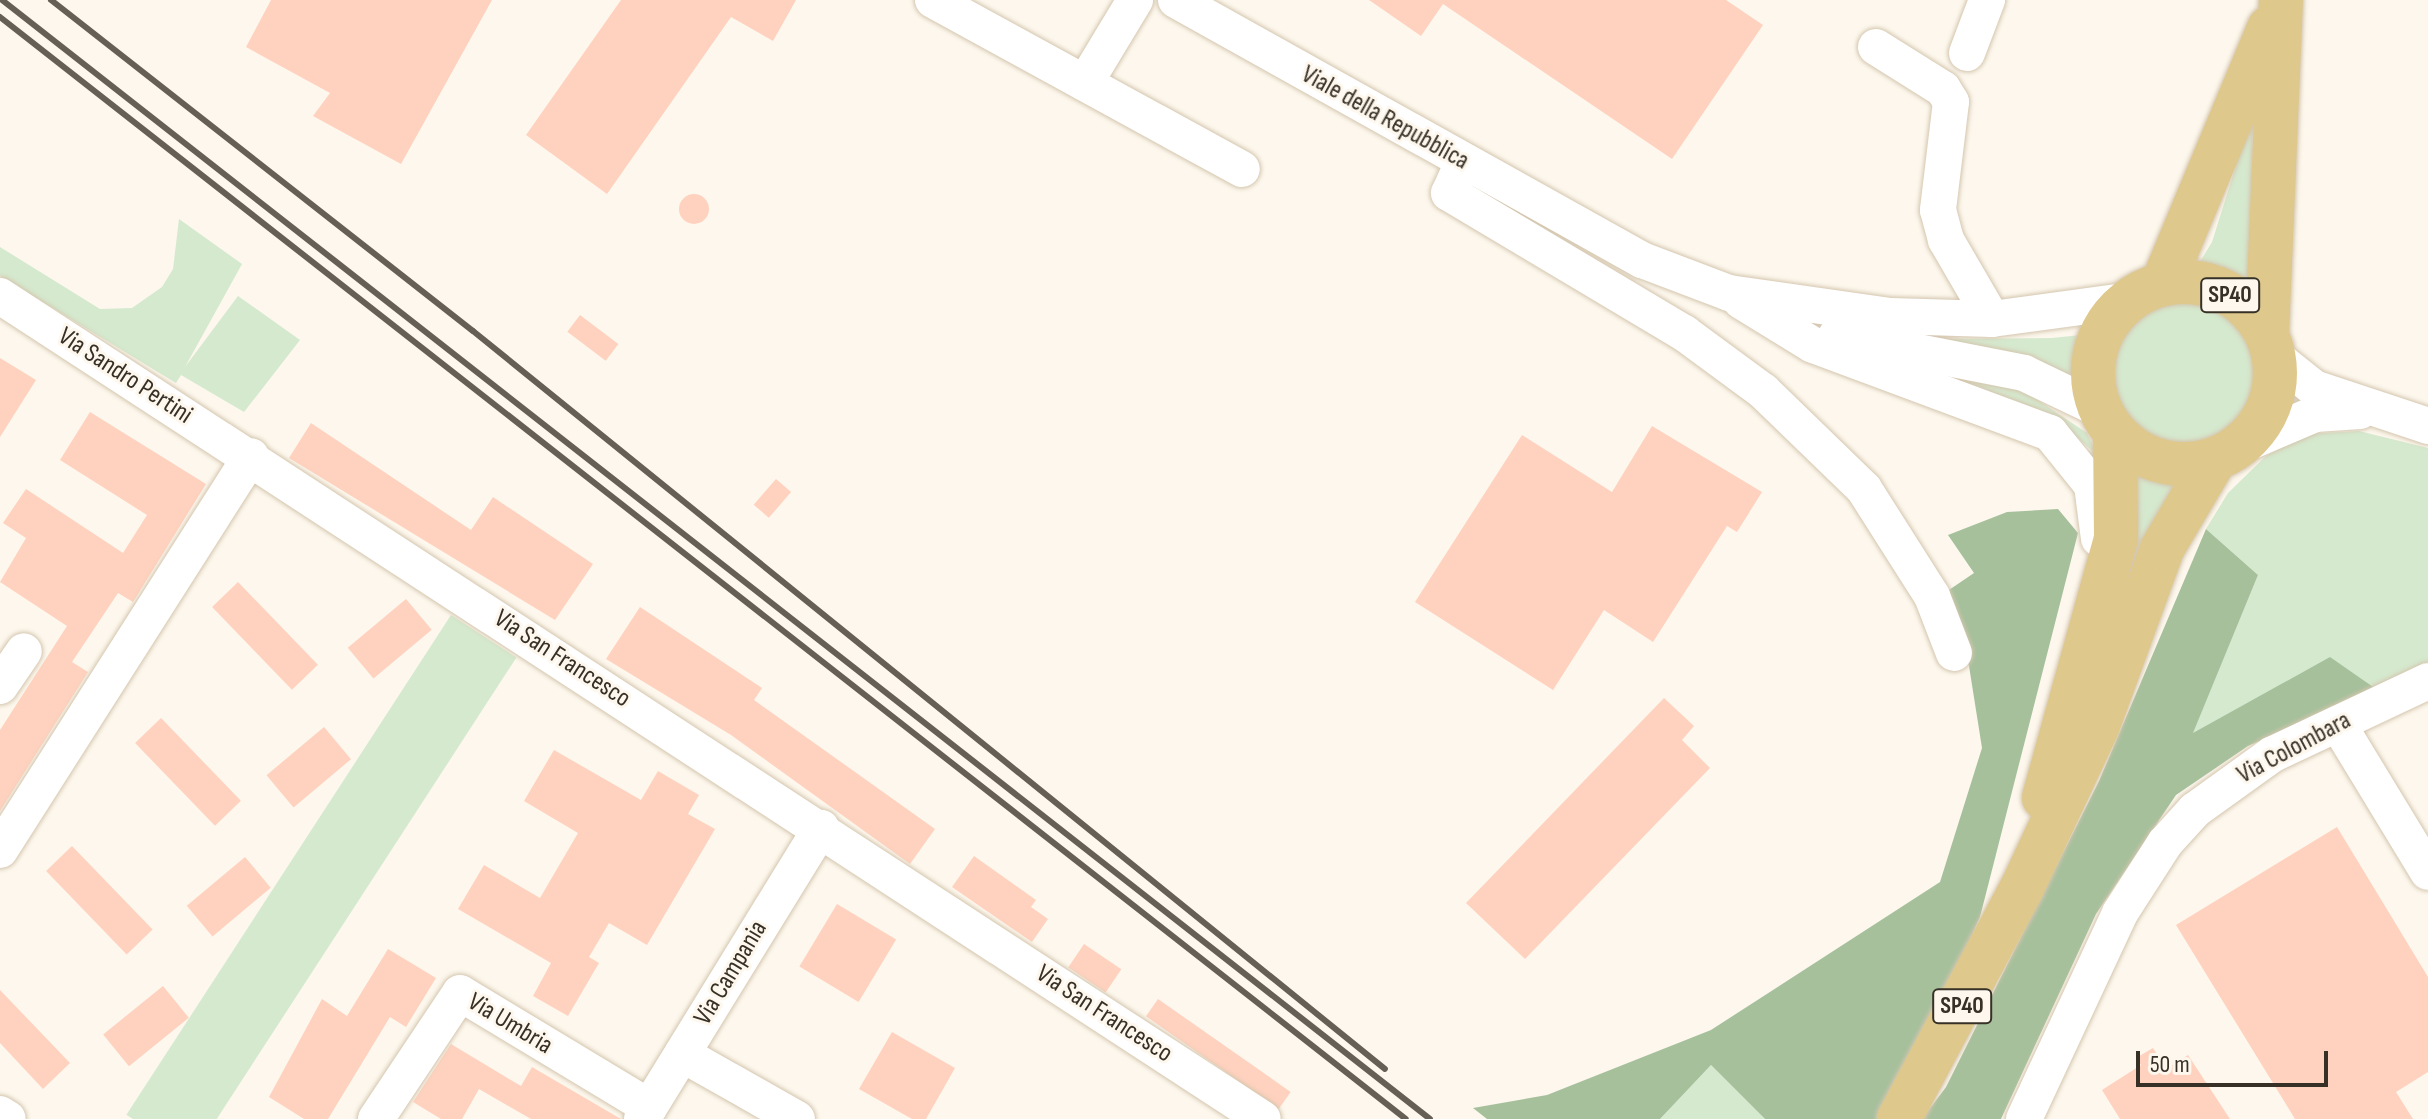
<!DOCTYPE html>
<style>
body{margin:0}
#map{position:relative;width:2428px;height:1119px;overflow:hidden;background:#fdf7ed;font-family:"Sofia Sans Condensed",sans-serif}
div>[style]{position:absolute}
.green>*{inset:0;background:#d5e9ce;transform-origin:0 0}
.round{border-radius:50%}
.forest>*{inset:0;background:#a6c09c}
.building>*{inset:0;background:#ffd2bf;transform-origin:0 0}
.roads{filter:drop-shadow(0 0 2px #d4c6ae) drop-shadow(0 0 2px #d4c6ae)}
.minor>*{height:36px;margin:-18px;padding:0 18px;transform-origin:18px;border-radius:18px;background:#fff}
.major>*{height:44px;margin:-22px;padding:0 22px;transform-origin:22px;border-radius:22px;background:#dfc88c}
.major>.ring{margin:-22px;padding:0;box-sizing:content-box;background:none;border:44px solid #dfc88c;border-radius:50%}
.rail>*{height:6px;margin:-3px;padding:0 3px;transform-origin:3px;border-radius:3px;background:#655f56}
span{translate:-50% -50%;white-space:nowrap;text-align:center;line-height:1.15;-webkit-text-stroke:6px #fdf7ed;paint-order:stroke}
.shield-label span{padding:2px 6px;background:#fdf7ed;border:2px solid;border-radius:6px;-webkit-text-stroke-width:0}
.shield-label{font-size:24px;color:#363027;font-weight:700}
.street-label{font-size:26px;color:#363027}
.scale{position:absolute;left:2136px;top:1051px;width:192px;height:36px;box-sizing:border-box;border:4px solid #363027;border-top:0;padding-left:10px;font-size:24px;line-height:28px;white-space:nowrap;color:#363027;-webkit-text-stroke:6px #fdf7ed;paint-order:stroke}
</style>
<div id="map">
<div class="green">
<i style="clip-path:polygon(2253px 112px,2251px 285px,2246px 287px,2198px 265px,2212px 242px)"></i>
<i style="clip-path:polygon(179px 219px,242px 264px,185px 367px,238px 296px,300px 340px,244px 412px,181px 375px,176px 383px,0 276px,0 247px,100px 309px,132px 308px,162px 287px,173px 269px)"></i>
<i class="round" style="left:2109px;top:298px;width:148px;height:148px"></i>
<i style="clip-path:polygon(2081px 335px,2075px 380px,1920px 339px,2052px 338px)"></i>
<i style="clip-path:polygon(1918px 368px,2018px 387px,2087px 433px,2097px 455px,2063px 425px)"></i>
<i style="clip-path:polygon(2359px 431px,2428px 448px,2428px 664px,2376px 689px,2192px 734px,2258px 575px,2206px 529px,2228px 493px,2266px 456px,2306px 434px)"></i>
<i style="clip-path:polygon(2137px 473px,2175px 484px,2085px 725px)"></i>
<i style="left:451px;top:615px;width:78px;height:596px;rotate:33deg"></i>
<i style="clip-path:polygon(1711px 1065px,1765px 1119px,1660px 1119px)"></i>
</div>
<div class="forest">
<i style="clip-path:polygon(2058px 509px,2078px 533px,1980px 917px,1929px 1031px,1877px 1119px,1765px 1119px,1711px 1065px,1660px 1119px,1487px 1119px,1473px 1108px,1547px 1095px,1711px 1030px,1940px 882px,1982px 748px,1969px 666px,1946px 592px,1974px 573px,1948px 535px,2007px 512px)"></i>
<i style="clip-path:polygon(2206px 529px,2258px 575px,2193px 733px,2330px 657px,2376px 689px,2248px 746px,2176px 795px,2096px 914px,2001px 1119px,1922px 1119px,1946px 1087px,2099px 781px)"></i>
</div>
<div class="building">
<i style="clip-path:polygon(271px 0,492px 0,401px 164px,313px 116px,330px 93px,246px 47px)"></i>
<i style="clip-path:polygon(621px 0,796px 0,773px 41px,731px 17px,607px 194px,526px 135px)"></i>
<i style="clip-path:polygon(1369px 0,1726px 0,1763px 25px,1672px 159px,1443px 4px,1421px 36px)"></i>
<i class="round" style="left:679px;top:194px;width:30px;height:30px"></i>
<i style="left:580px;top:315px;width:48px;height:21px;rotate:37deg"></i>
<i style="clip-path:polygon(0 358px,36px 380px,0 437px)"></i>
<i style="clip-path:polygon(90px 412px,206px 484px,133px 602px,118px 593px,72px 662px,88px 672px,0 811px,0 730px,67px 626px,0 582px,26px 538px,3px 523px,26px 489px,123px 553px,147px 515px,60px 460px)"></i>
<i style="clip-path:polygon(311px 423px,471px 530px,493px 497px,593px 564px,555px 620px,289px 458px)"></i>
<i style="clip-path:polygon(1652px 426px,1762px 492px,1737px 532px,1727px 526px,1653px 642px,1604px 610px,1553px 690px,1415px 602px,1522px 435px,1612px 492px)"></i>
<i style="left:776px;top:479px;width:20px;height:34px;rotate:41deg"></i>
<i style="left:238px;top:582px;width:115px;height:36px;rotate:46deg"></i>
<i style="left:406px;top:599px;width:40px;height:76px;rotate:50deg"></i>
<i style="clip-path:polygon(640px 607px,762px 688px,754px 700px,935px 829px,910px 864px,731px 735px,606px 659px)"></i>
<i style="clip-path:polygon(1664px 698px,1694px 726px,1682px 740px,1710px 768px,1525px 959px,1466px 903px)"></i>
<i style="left:161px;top:718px;width:115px;height:36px;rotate:46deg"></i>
<i style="left:324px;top:727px;width:42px;height:75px;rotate:50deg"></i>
<i style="clip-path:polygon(554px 750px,641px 800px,658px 771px,699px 795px,688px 814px,715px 829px,647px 945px,609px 923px,589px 957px,599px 963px,568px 1016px,533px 996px,551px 963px,458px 909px,484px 865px,540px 898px,578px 833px,524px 801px)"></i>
<i style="clip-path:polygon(2337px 827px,2428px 977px,2428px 1072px,2396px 1092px,2413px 1119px,2295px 1119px,2176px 925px)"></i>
<i style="left:72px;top:846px;width:116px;height:36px;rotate:46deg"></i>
<i style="clip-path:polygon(974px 856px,1036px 900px,1031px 907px,1048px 919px,1032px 942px,952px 887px)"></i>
<i style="left:245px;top:857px;width:40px;height:76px;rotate:50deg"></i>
<i style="left:837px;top:904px;width:69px;height:73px;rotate:31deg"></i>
<i style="left:1084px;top:944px;width:45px;height:28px;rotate:34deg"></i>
<i style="clip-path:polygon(388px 949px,436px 978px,406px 1027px,390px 1017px,328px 1119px,304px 1119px,269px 1097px,322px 999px,347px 1016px)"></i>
<i style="left:163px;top:986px;width:41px;height:77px;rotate:51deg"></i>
<i style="clip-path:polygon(0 990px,70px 1063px,43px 1089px,0 1043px)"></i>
<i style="left:1158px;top:999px;width:162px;height:21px;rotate:35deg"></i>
<i style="clip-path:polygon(892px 1032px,955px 1068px,926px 1119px,912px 1119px,859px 1089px)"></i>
<i style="clip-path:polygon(451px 1044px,521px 1086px,532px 1067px,621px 1119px,531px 1119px,479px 1089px,462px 1119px,441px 1119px,413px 1102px)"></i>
<i style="clip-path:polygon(2153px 1048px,2166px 1069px,2188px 1055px,2230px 1119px,2120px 1119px,2102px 1090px,2141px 1065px,2136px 1058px)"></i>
</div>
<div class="roads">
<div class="minor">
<i style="left:933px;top:0;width:352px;rotate:28.7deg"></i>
<i style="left:1176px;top:0;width:534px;rotate:29.16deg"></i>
<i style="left:1642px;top:260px;width:93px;rotate:20.8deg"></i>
<i style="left:1729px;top:293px;width:163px;rotate:8.1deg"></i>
<i style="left:1890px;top:316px;width:102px;rotate:1.7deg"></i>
<i style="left:1992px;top:319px;width:135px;rotate:-7.7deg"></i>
<i style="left:1876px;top:47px;width:79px;rotate:32.1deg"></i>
<i style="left:1943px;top:89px;width:15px;rotate:58deg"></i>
<i style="left:1951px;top:102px;width:109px;rotate:96.9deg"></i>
<i style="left:1938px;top:210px;width:31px;rotate:75deg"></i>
<i style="left:1946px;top:240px;width:91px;rotate:59.8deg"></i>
<i style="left:1967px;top:53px;width:57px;rotate:-69.3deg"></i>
<i style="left:1085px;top:83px;width:97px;rotate:-58.9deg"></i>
<i style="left:1463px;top:162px;width:34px;rotate:114deg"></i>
<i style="left:1449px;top:193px;width:274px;rotate:30.8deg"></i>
<i style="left:1684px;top:333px;width:98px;rotate:36.3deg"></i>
<i style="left:1763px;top:391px;width:141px;rotate:44.1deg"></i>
<i style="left:1864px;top:489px;width:127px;rotate:57.6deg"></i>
<i style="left:1932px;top:596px;width:61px;rotate:68.9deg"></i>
<i style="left:0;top:296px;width:1507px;rotate:33.09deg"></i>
<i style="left:1741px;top:301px;width:84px;rotate:31.4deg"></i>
<i style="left:1813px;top:345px;width:253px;rotate:20.4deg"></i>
<i style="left:2050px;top:433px;width:67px;rotate:51.1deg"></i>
<i style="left:2092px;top:485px;width:54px;rotate:82.6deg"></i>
<i style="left:1836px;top:336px;width:192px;rotate:11.1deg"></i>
<i style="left:2024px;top:373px;width:83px;rotate:25.6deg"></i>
<i style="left:2274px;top:356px;width:51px;rotate:38.7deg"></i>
<i style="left:2314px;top:388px;width:120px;rotate:18.4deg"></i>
<i style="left:2238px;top:447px;width:84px;rotate:-23.2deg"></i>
<i style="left:2315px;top:414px;width:45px;rotate:-3.8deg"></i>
<i style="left:0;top:686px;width:42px;rotate:-55.6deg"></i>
<i style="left:2338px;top:724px;width:173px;rotate:58.7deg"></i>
<i style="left:0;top:850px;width:467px;rotate:-57.5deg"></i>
<i style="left:682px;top:1054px;width:132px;rotate:29.5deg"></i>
<i style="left:0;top:1114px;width:9px;rotate:32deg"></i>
<i style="left:376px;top:1119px;width:151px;rotate:-56.3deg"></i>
<i style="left:460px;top:993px;width:221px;rotate:31.1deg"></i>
<i style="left:642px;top:1119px;width:342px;rotate:-58.4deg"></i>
<i style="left:2024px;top:1119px;width:227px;rotate:-65deg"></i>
<i style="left:2120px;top:913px;width:83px;rotate:-57.3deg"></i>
<i style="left:2165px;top:843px;width:45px;rotate:-47.7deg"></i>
<i style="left:2195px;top:810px;width:96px;rotate:-35.7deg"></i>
<i style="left:2273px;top:754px;width:171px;rotate:-25.2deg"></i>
</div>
<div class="major">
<i class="ring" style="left:2093px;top:282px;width:138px;height:138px"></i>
<i style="left:2163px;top:283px;width:276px;rotate:-67.4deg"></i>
<i style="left:2267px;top:333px;width:333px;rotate:-87.6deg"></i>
<i style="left:2044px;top:798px;width:269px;rotate:-74.5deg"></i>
<i style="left:2116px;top:539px;width:105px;rotate:-90.5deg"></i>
<i style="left:1899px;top:1119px;width:259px;rotate:-62deg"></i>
<i style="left:2021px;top:890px;width:179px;rotate:-64.9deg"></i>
<i style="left:2097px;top:728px;width:190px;rotate:-70deg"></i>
<i style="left:2162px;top:549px;width:104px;rotate:-59.5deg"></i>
</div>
</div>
<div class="rail">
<i style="left:2px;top:0;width:1814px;rotate:38.08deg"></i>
<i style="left:51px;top:0;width:536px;rotate:38.11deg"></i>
<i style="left:473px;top:331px;width:1173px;rotate:38.98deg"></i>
<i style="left:0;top:17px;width:1786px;rotate:38.09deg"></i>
</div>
<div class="shield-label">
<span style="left:2230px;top:295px">SP40</span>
<span style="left:1962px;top:1006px">SP40</span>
</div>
<div class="street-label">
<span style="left:1385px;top:118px;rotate:29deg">Viale della Repubblica</span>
<span style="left:125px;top:376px;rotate:33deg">Via Sandro Pertini</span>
<span style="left:562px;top:659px;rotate:33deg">Via San Francesco</span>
<span style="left:2294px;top:748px;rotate:-28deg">Via Colombara</span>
<span style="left:731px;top:973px;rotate:-59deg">Via Campania</span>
<span style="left:1104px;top:1014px;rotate:33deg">Via San Francesco</span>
<span style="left:510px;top:1024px;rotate:31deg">Via Umbria</span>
</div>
<div class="scale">50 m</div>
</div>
